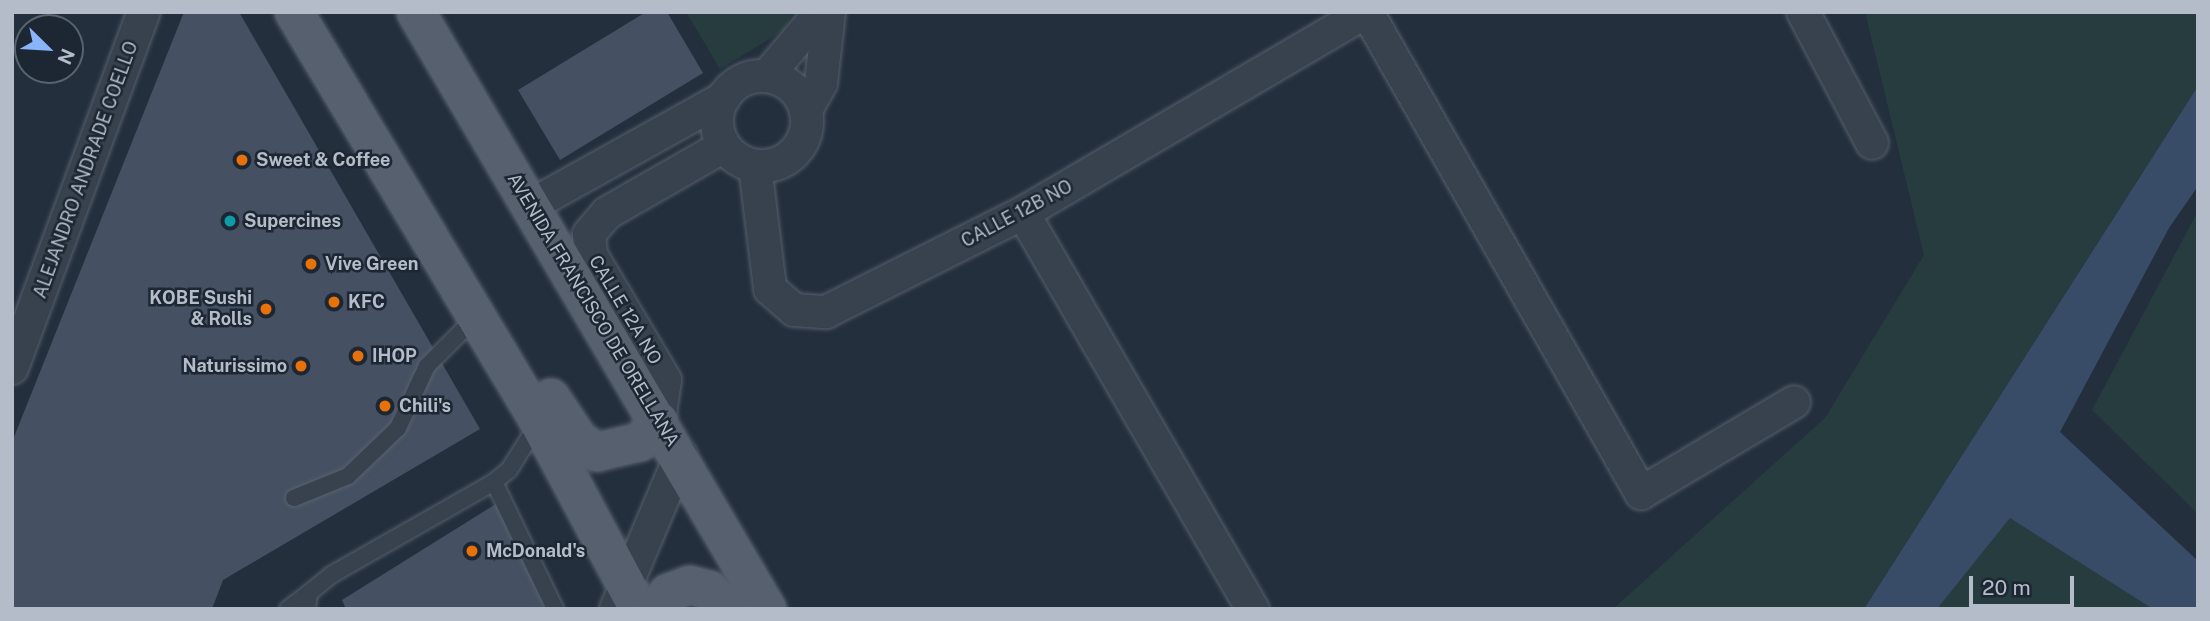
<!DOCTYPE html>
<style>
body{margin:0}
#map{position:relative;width:2210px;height:621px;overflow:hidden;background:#242f3e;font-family:"Public Sans",sans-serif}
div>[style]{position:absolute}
.green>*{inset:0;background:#263c3f}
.water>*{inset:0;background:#394c67}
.building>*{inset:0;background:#455162}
.roads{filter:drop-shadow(0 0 2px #565f6c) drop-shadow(0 0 2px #565f6c)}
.service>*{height:16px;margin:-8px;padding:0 8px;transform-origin:8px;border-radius:8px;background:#38414e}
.minor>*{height:32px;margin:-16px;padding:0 16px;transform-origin:16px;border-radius:16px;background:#38414e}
.minor>.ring{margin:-16px;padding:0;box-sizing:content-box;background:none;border:32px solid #38414e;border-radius:50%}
.primary>*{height:38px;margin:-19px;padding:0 19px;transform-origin:19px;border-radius:19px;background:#56606e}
.dots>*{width:19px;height:19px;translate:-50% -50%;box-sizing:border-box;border:4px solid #1d2633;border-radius:50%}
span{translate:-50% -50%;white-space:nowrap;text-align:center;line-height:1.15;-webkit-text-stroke:5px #1d2633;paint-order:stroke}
.poi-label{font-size:18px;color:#b4bcc9;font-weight:700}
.left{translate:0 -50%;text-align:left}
.right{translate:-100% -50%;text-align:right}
.street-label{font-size:18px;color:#b4bcc9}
.frame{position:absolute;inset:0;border:14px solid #b4bcc9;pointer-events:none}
.north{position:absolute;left:14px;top:14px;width:70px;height:70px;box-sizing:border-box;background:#1d2633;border:2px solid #59626f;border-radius:50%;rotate:114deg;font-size:19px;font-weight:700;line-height:28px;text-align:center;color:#b4bcc9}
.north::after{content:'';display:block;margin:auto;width:24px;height:32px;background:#8ab4f8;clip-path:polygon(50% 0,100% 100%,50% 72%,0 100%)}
.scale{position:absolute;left:1969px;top:576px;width:105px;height:32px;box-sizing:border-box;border:4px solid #b4bcc9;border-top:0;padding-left:9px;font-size:21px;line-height:24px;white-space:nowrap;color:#b4bcc9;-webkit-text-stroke:5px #1d2633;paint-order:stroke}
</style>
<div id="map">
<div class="green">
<i style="clip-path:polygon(686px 12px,793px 12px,784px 30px,720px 69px)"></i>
<i style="clip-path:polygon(1865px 12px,2198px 12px,2198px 86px,1864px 609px,1613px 609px,1825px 418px,1924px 255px)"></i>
<i style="clip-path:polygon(2198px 211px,2198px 514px,2092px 410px)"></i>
<i style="clip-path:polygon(2010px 518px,2146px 602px,2153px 609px,1937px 609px)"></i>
</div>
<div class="water">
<i style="clip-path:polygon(2198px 86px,2198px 186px,2169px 228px,2060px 432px,2198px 561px,2198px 609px,2153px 609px,2010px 518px,1937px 609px,1864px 609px)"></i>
</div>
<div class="building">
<i style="clip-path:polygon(184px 12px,239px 12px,480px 429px,223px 580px,212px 609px,12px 609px,12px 442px)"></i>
<i style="clip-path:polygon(646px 12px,667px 12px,703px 73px,560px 160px,518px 90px)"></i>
<i style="clip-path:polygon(499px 502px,548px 609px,346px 609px,342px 600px)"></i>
</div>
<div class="roads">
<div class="service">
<i style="left:494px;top:482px;width:141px;rotate:64.3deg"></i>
<i style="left:294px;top:498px;width:58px;rotate:-22.2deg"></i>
<i style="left:348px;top:476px;width:69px;rotate:-43.8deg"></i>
<i style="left:398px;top:428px;width:68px;rotate:-64.9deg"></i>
<i style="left:427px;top:366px;width:71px;rotate:-45deg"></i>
<i style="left:288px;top:609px;width:26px;rotate:-37deg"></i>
<i style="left:307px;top:609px;width:16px;rotate:-83deg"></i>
<i style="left:309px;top:593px;width:28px;rotate:-39deg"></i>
<i style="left:331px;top:575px;width:188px;rotate:-29.7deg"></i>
<i style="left:494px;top:482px;width:19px;rotate:-39deg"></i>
<i style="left:509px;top:470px;width:54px;rotate:-57.8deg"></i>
</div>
<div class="minor">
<i style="left:1367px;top:12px;width:554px;rotate:60.33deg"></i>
<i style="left:1641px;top:493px;width:178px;rotate:-30.7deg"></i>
<i style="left:1803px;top:12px;width:148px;rotate:62.2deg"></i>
<i style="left:767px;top:76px;width:84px;rotate:-49.8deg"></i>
<i class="ring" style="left:717px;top:76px;width:58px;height:58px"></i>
<i style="left:806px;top:110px;width:31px;rotate:-61deg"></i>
<i style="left:821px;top:83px;width:71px;rotate:-83.6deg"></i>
<i style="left:755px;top:166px;width:124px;rotate:83deg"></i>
<i style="left:770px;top:289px;width:32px;rotate:41deg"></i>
<i style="left:794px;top:310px;width:32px;rotate:4deg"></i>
<i style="left:826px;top:312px;width:220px;rotate:-26.7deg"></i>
<i style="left:1023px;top:213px;width:398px;rotate:-30.4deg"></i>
<i style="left:530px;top:206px;width:222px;rotate:-29.1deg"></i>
<i style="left:1023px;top:213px;width:458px;rotate:59.9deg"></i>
<i style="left:12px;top:368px;width:380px;rotate:-69.7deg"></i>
<i style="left:659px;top:421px;width:41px;rotate:-81.7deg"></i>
<i style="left:665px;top:380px;width:145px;rotate:-120.6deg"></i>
<i style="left:591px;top:255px;width:21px;rotate:-95deg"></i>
<i style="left:589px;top:234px;width:28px;rotate:-49deg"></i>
<i style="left:607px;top:213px;width:135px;rotate:-29.8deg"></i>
<i style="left:616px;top:609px;width:167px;rotate:-67.1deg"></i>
</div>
<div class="primary">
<i style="left:294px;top:12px;width:478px;rotate:59.1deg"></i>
<i style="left:539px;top:422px;width:212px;rotate:61.9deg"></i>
<i style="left:416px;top:12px;width:693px;rotate:59.55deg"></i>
<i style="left:551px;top:398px;width:50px;rotate:56.3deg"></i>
<i style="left:579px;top:440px;width:22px;rotate:34deg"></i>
<i style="left:597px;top:452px;width:44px;rotate:-13.1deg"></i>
<i style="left:640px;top:442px;width:28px;rotate:-48deg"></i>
<i style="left:657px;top:609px;width:19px;rotate:-55deg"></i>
<i style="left:668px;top:593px;width:23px;rotate:-20deg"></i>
<i style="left:690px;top:585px;width:20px;rotate:15deg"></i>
<i style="left:709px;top:590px;width:26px;rotate:47deg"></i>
</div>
</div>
<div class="dots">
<i style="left:242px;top:160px;background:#e8710a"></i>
<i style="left:230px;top:221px;background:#0f9aa8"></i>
<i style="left:311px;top:264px;background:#e8710a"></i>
<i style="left:334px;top:302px;background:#e8710a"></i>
<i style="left:266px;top:309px;background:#e8710a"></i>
<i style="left:358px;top:356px;background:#e8710a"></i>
<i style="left:301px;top:366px;background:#e8710a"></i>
<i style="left:385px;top:406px;background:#e8710a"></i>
<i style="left:472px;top:551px;background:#e8710a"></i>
</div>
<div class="poi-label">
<span class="left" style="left:256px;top:160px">Sweet &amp; Coffee</span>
<span class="left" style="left:244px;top:221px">Supercines</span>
<span class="left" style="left:325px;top:264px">Vive Green</span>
<span class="right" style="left:252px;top:309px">KOBE Sushi<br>&amp; Rolls</span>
<span class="left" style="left:348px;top:302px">KFC</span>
<span class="left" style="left:372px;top:356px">IHOP</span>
<span class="right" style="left:287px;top:366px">Naturissimo</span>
<span class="left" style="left:399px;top:406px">Chili's</span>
<span class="left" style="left:486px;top:551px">McDonald's</span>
</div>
<div class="street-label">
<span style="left:86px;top:170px;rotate:-70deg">ALEJANDRO ANDRADE COELLO</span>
<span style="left:1017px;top:214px;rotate:-28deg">CALLE 12B NO</span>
<span style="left:593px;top:310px;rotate:59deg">AVENIDA FRANCISCO DE ORELLANA</span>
<span style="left:625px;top:310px;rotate:59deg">CALLE 12A NO</span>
</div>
<div class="frame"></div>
<div class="north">N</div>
<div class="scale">20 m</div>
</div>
